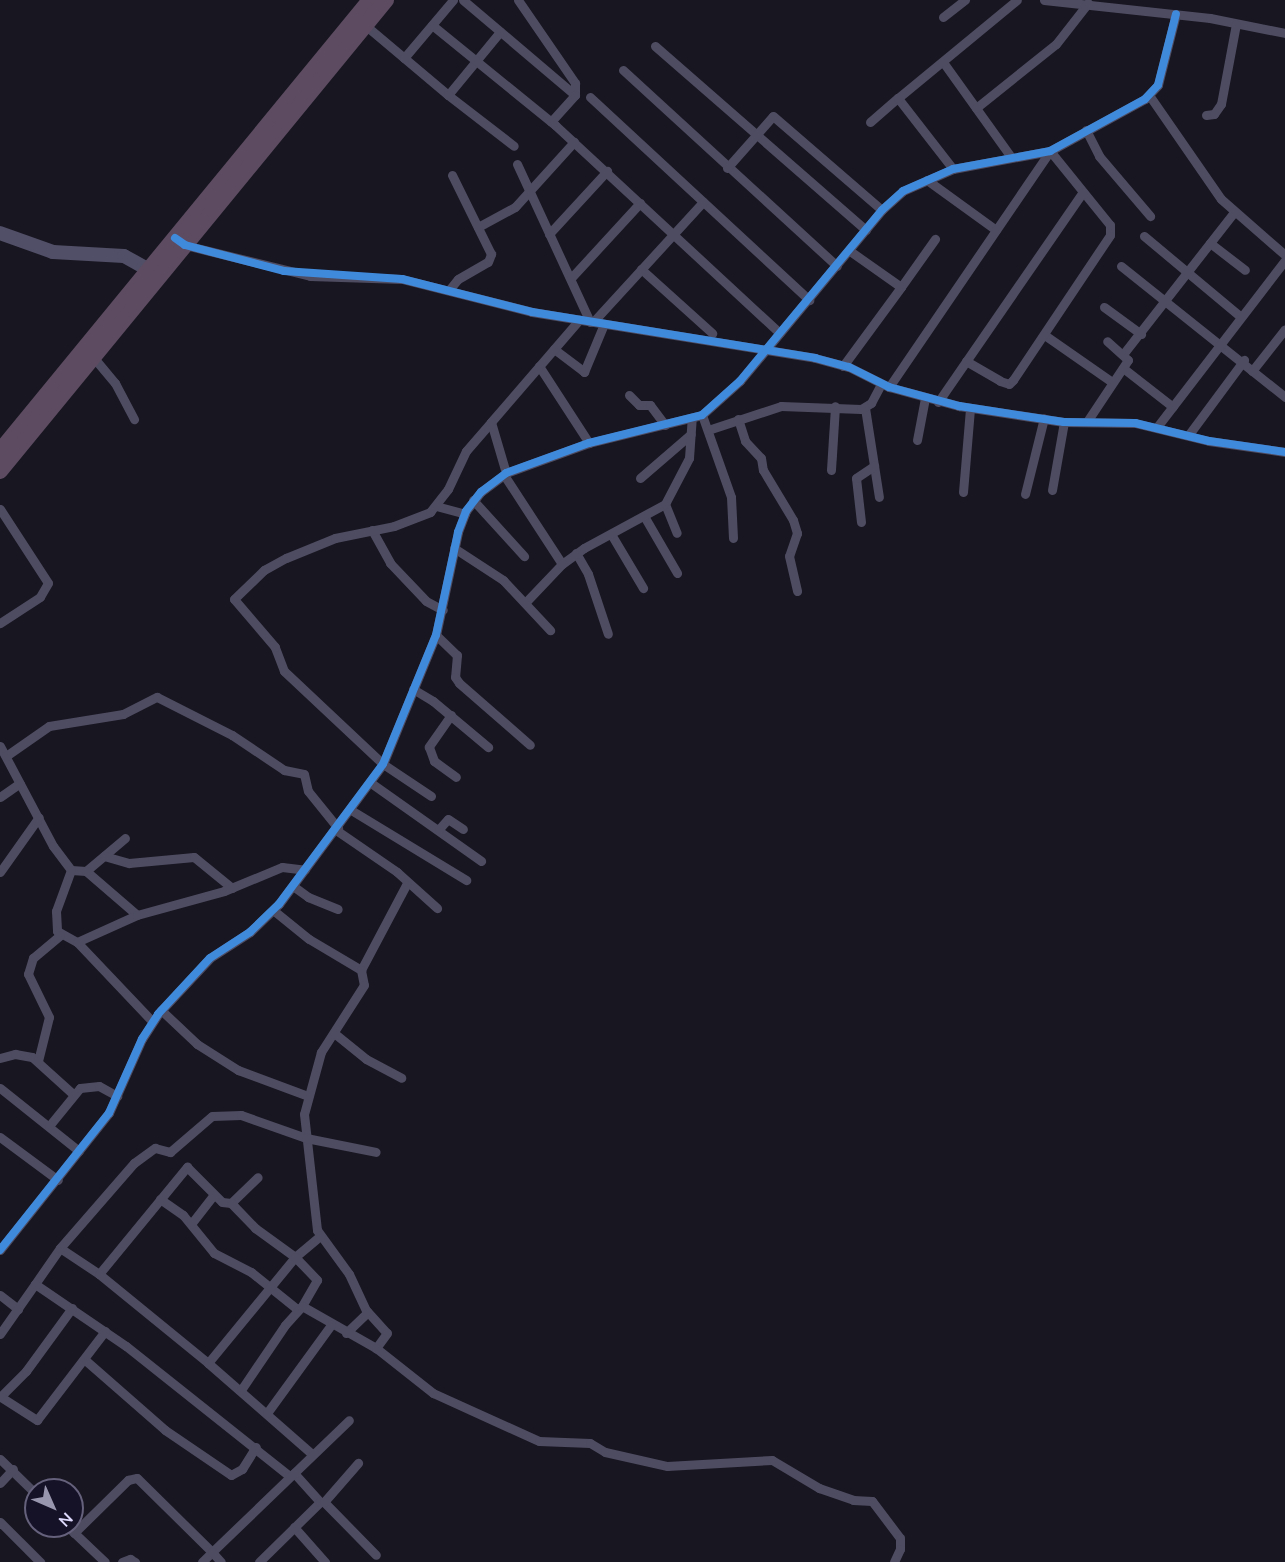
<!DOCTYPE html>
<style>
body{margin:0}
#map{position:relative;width:1285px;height:1562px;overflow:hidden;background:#181621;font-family:"Nunito Sans",sans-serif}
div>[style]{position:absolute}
.street>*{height:9px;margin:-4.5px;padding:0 4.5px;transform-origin:4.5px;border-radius:4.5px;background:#4e4c61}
.secondary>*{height:14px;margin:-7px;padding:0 7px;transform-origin:7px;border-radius:7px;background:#514f67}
.highway>*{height:16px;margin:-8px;padding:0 8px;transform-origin:8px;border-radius:8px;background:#5d4c61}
.cycleway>*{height:8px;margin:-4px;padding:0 4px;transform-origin:4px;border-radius:4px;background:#408adc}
span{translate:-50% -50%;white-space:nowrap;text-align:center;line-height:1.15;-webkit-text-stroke:6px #151126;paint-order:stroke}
.north{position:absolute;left:24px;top:1478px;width:60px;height:60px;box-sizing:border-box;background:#151126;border:2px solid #65617c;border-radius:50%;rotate:135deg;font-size:16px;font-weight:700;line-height:24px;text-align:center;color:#ddd9fc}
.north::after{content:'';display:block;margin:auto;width:21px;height:27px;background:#9895af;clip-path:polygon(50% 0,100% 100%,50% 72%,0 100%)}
</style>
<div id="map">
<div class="street">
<i style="left:463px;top:0;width:147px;rotate:40.3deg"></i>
<i style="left:518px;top:0;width:101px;rotate:55.5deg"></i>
<i style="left:575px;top:83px;width:12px;rotate:90deg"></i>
<i style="left:575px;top:95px;width:36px;rotate:132deg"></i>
<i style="left:1044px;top:0;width:167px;rotate:6.2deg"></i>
<i style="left:1210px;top:18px;width:76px;rotate:11.3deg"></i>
<i style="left:943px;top:17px;width:28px;rotate:-38deg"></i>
<i style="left:365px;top:25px;width:109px;rotate:40.1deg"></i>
<i style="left:448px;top:95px;width:82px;rotate:-50.5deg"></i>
<i style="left:432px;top:25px;width:159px;rotate:39.1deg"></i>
<i style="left:555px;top:125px;width:306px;rotate:42.8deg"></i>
<i style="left:655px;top:46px;width:280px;rotate:41.1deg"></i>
<i style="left:404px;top:58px;width:76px;rotate:-49.8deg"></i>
<i style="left:943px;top:62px;width:117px;rotate:54.4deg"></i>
<i style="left:623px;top:70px;width:290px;rotate:42.5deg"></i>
<i style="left:448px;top:95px;width:83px;rotate:37.7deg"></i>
<i style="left:1149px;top:95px;width:126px;rotate:55.3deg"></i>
<i style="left:1221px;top:199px;width:85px;rotate:41.2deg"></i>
<i style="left:590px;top:97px;width:299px;rotate:42.8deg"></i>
<i style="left:976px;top:108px;width:102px;rotate:-38.7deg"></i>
<i style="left:1056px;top:44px;width:52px;rotate:-52deg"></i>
<i style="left:1206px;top:115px;width:8px;rotate:-7deg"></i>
<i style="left:1214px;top:114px;width:12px;rotate:-55deg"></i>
<i style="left:1221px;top:104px;width:81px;rotate:-79.4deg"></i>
<i style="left:870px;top:122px;width:37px;rotate:-41deg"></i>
<i style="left:1086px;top:130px;width:29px;rotate:63deg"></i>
<i style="left:1099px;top:156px;width:79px;rotate:49.6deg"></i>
<i style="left:517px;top:164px;width:174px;rotate:65.2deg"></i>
<i style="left:727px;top:168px;width:69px;rotate:-48.5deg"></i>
<i style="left:773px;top:116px;width:144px;rotate:40.8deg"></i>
<i style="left:953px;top:169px;width:90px;rotate:-127.8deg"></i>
<i style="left:898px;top:98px;width:154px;rotate:-39.5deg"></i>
<i style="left:927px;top:180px;width:85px;rotate:35.9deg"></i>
<i style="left:478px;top:227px;width:42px;rotate:-28.4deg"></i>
<i style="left:515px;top:207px;width:88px;rotate:-47.8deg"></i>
<i style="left:549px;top:234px;width:86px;rotate:-47.4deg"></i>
<i style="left:1144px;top:236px;width:126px;rotate:39.9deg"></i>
<i style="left:1210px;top:243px;width:44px;rotate:37.6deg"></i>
<i style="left:185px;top:245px;width:129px;rotate:13.9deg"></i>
<i style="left:310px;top:276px;width:92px;rotate:1.9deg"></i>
<i style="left:402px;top:279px;width:134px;rotate:14.2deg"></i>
<i style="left:532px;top:312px;width:287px;rotate:9.2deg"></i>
<i style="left:815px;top:358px;width:35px;rotate:15deg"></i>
<i style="left:849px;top:367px;width:45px;rotate:26.6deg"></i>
<i style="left:889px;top:387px;width:73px;rotate:15.2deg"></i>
<i style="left:959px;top:406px;width:106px;rotate:8.7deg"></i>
<i style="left:1064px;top:422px;width:71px;rotate:0.8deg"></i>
<i style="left:1135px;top:423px;width:76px;rotate:13.7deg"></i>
<i style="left:1209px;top:441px;width:77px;rotate:8.2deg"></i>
<i style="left:1121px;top:266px;width:210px;rotate:38.6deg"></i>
<i style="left:641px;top:269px;width:96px;rotate:42deg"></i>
<i style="left:571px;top:278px;width:102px;rotate:-47.4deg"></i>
<i style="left:901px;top:287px;width:59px;rotate:-54.7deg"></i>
<i style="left:449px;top:290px;width:14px;rotate:-51deg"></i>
<i style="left:458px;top:279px;width:34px;rotate:-30deg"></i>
<i style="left:488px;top:262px;width:9px;rotate:-69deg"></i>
<i style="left:491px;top:254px;width:88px;rotate:-116.3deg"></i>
<i style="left:1104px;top:307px;width:46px;rotate:36.1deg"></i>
<i style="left:593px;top:322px;width:163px;rotate:-47.5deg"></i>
<i style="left:1046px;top:336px;width:80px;rotate:34.9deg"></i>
<i style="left:554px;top:349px;width:38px;rotate:37deg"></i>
<i style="left:584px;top:372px;width:52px;rotate:-67.4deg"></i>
<i style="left:1124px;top:353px;width:179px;rotate:-52deg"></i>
<i style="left:94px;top:358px;width:33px;rotate:50deg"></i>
<i style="left:115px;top:383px;width:41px;rotate:62.2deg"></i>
<i style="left:966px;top:361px;width:39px;rotate:30deg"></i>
<i style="left:1000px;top:381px;width:9px;rotate:18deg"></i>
<i style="left:1009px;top:384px;width:6px;rotate:-45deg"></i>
<i style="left:1013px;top:380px;width:174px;rotate:-56.2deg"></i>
<i style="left:1110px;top:235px;width:10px;rotate:-90deg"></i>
<i style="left:1110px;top:225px;width:95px;rotate:-129deg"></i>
<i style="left:539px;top:366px;width:92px;rotate:57deg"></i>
<i style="left:843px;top:366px;width:98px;rotate:-53.7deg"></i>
<i style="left:901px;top:287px;width:62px;rotate:-144.8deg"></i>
<i style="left:1123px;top:368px;width:63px;rotate:38deg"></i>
<i style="left:1252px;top:371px;width:53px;rotate:-51.8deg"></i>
<i style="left:889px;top:387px;width:286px;rotate:-55.7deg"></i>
<i style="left:629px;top:395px;width:14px;rotate:45deg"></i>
<i style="left:639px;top:405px;width:11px"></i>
<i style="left:650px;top:405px;width:25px;rotate:53deg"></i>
<i style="left:938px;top:402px;width:255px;rotate:-55.4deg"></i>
<i style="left:865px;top:408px;width:90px;rotate:81.1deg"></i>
<i style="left:702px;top:415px;width:87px;rotate:70.5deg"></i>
<i style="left:731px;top:497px;width:41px;rotate:87.2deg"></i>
<i style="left:738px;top:419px;width:23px;rotate:72deg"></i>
<i style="left:745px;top:441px;width:23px;rotate:47deg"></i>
<i style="left:761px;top:458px;width:12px;rotate:81deg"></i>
<i style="left:763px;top:470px;width:58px;rotate:59deg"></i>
<i style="left:793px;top:520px;width:14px;rotate:73deg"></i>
<i style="left:797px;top:533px;width:24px;rotate:109deg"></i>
<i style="left:789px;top:556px;width:36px;rotate:77deg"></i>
<i style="left:1088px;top:420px;width:72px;rotate:-56.3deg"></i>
<i style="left:1128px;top:360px;width:28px;rotate:-138deg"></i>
<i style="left:1157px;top:427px;width:210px;rotate:-52.5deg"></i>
<i style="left:708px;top:430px;width:77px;rotate:-18.2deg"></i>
<i style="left:781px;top:406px;width:80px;rotate:2.1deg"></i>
<i style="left:861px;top:409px;width:12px;rotate:-31deg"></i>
<i style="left:871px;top:403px;width:21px;rotate:-62deg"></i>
<i style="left:1190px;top:433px;width:91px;rotate:-53.5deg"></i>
<i style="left:917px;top:440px;width:43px;rotate:-79.2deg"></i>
<i style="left:831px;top:470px;width:64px;rotate:-86.4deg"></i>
<i style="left:506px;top:473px;width:53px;rotate:-106.4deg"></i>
<i style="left:491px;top:422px;width:135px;rotate:-49.2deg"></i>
<i style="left:504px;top:475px;width:106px;rotate:56.9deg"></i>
<i style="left:562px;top:564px;width:52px;rotate:133.5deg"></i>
<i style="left:640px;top:478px;width:67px;rotate:-40.8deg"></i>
<i style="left:1052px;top:490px;width:69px;rotate:-80deg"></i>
<i style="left:963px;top:492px;width:84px;rotate:-85.2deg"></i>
<i style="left:1025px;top:494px;width:78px;rotate:-76deg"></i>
<i style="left:473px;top:500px;width:76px;rotate:47.7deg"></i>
<i style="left:665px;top:504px;width:31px;rotate:68deg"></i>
<i style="left:436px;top:506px;width:30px;rotate:15deg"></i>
<i style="left:0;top:509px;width:88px;rotate:57deg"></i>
<i style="left:48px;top:583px;width:16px;rotate:120deg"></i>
<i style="left:40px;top:597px;width:48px;rotate:147deg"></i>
<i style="left:644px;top:516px;width:66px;rotate:59.9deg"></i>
<i style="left:861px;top:522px;width:44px;rotate:-96.5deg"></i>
<i style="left:856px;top:478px;width:22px;rotate:-34deg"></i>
<i style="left:372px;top:530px;width:38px;rotate:61deg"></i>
<i style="left:390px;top:563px;width:52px;rotate:46.5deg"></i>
<i style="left:426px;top:601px;width:19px;rotate:28deg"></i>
<i style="left:611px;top:534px;width:63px;rotate:59.3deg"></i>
<i style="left:454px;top:548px;width:59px;rotate:33.1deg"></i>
<i style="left:503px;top:580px;width:69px;rotate:46.8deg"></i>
<i style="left:576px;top:553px;width:24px;rotate:60deg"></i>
<i style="left:588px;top:574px;width:63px;rotate:71.6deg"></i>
<i style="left:562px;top:564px;width:27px;rotate:-36deg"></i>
<i style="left:584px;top:548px;width:92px;rotate:-28.5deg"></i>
<i style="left:665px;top:504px;width:52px;rotate:-62.4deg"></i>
<i style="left:689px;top:458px;width:39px;rotate:-86deg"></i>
<i style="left:436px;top:635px;width:29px;rotate:44deg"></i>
<i style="left:457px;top:655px;width:22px;rotate:95deg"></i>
<i style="left:455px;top:677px;width:7px;rotate:56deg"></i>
<i style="left:459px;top:683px;width:94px;rotate:41.1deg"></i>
<i style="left:413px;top:689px;width:23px;rotate:31deg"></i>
<i style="left:433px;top:701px;width:72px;rotate:39.9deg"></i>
<i style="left:451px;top:715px;width:39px;rotate:125deg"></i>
<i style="left:429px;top:747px;width:15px;rotate:70deg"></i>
<i style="left:434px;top:761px;width:27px;rotate:36deg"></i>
<i style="left:0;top:746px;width:113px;rotate:62.1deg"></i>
<i style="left:53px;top:846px;width:30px;rotate:53deg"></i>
<i style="left:71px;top:870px;width:15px;rotate:4deg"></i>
<i style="left:86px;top:871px;width:51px;rotate:-40.2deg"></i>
<i style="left:6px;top:756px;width:52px;rotate:-34.9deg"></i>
<i style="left:49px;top:726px;width:75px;rotate:-9.2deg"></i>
<i style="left:123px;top:714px;width:38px;rotate:-27deg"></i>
<i style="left:157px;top:697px;width:84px;rotate:26.9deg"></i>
<i style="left:232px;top:735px;width:63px;rotate:33.9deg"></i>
<i style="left:284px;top:770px;width:20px;rotate:11deg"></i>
<i style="left:304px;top:774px;width:17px;rotate:77deg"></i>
<i style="left:308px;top:791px;width:48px;rotate:51deg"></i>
<i style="left:371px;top:783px;width:135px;rotate:35.3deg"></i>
<i style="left:431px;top:796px;width:58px;rotate:-146.3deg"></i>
<i style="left:383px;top:764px;width:136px;rotate:-136.8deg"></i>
<i style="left:284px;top:671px;width:26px;rotate:-111deg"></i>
<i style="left:275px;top:647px;width:63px;rotate:-130.5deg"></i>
<i style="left:234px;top:599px;width:42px;rotate:-44deg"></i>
<i style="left:264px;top:570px;width:25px;rotate:-29deg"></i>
<i style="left:286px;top:558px;width:53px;rotate:-22.2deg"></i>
<i style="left:335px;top:538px;width:60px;rotate:-11.5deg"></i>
<i style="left:394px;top:526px;width:39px;rotate:-21deg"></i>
<i style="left:430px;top:512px;width:29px;rotate:-52deg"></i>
<i style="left:448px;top:489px;width:42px;rotate:-64.7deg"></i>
<i style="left:466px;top:451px;width:38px;rotate:-49deg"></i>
<i style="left:0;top:797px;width:24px;rotate:-35deg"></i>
<i style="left:351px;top:810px;width:135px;rotate:31.3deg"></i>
<i style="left:439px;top:829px;width:13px;rotate:-48deg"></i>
<i style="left:448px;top:819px;width:18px;rotate:34deg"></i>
<i style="left:336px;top:830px;width:74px;rotate:34.5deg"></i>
<i style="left:397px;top:872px;width:54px;rotate:42deg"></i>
<i style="left:104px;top:856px;width:26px;rotate:16deg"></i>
<i style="left:129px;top:863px;width:65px;rotate:-5.3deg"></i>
<i style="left:194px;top:857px;width:49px;rotate:39.2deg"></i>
<i style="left:71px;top:870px;width:44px;rotate:110.1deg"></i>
<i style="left:56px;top:911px;width:20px;rotate:87deg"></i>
<i style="left:57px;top:931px;width:23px;rotate:29deg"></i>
<i style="left:77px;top:942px;width:109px;rotate:46.5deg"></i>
<i style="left:86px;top:871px;width:67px;rotate:40.8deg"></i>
<i style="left:0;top:872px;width:67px;rotate:-54.7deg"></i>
<i style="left:293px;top:886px;width:19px;rotate:36deg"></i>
<i style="left:308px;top:897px;width:32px;rotate:22deg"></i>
<i style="left:273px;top:910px;width:46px;rotate:38.9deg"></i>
<i style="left:309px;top:939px;width:61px;rotate:30.8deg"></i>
<i style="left:361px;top:970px;width:98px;rotate:-62.1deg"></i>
<i style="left:77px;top:942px;width:66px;rotate:-24.2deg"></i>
<i style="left:137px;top:915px;width:90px;rotate:-15.4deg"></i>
<i style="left:224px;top:891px;width:63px;rotate:-22.5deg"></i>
<i style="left:282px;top:867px;width:23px;rotate:7deg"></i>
<i style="left:361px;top:970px;width:15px;rotate:79deg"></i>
<i style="left:364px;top:985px;width:80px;rotate:122.7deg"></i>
<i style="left:321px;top:1052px;width:64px;rotate:105.3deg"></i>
<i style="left:304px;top:1114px;width:117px;rotate:83.6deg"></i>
<i style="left:317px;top:1230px;width:54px;rotate:54deg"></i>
<i style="left:349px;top:1274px;width:40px;rotate:65deg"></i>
<i style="left:366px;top:1310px;width:31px;rotate:48deg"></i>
<i style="left:387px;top:1333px;width:19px;rotate:126deg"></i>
<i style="left:161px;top:1010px;width:50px;rotate:43.4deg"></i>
<i style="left:197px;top:1044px;width:49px;rotate:32.4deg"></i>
<i style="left:238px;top:1070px;width:75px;rotate:20.4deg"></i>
<i style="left:334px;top:1033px;width:41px;rotate:39.1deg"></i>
<i style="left:366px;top:1059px;width:40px;rotate:28deg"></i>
<i style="left:0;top:1058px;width:16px;rotate:-15deg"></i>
<i style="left:15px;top:1054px;width:17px;rotate:10deg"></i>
<i style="left:32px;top:1057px;width:55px;rotate:42.1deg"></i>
<i style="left:38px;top:1061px;width:45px;rotate:-76deg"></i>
<i style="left:49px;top:1017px;width:48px;rotate:-116deg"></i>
<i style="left:28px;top:974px;width:17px;rotate:-73deg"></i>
<i style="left:33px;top:958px;width:35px;rotate:-40deg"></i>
<i style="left:0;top:1088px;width:101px;rotate:38.6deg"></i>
<i style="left:49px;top:1126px;width:49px;rotate:-50.8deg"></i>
<i style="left:80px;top:1088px;width:19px;rotate:-6deg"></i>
<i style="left:99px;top:1086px;width:21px;rotate:29deg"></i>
<i style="left:0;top:1137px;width:72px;rotate:36.6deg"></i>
<i style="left:160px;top:1199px;width:28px;rotate:35deg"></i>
<i style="left:183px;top:1215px;width:49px;rotate:50.8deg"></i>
<i style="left:214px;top:1253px;width:42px;rotate:27.2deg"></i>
<i style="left:251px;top:1272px;width:59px;rotate:38.8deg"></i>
<i style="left:231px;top:1203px;width:37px;rotate:-44deg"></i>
<i style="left:191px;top:1224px;width:37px;rotate:-52deg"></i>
<i style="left:60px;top:1248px;width:47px;rotate:33.7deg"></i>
<i style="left:99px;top:1274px;width:139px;rotate:-50.6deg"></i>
<i style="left:187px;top:1167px;width:49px;rotate:45deg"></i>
<i style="left:222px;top:1202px;width:9px;rotate:6deg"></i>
<i style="left:231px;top:1203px;width:35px;rotate:46deg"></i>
<i style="left:255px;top:1228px;width:49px;rotate:35.9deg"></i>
<i style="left:295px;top:1257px;width:33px;rotate:-40deg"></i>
<i style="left:0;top:1250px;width:175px;rotate:-51.5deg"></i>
<i style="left:109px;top:1113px;width:81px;rotate:-66deg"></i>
<i style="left:142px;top:1039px;width:30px;rotate:-57deg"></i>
<i style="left:158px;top:1014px;width:76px;rotate:-47.1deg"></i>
<i style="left:210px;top:958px;width:48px;rotate:-33deg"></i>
<i style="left:250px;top:932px;width:40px;rotate:-44deg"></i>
<i style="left:279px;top:904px;width:174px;rotate:-53.4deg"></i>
<i style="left:383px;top:764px;width:139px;rotate:-67.7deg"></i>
<i style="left:436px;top:635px;width:105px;rotate:-77.9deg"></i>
<i style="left:458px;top:532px;width:22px;rotate:-69deg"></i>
<i style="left:466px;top:511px;width:24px;rotate:-52deg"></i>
<i style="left:481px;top:492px;width:31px;rotate:-37deg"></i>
<i style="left:506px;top:473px;width:88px;rotate:-19.9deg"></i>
<i style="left:589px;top:443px;width:116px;rotate:-13.9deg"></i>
<i style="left:702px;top:415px;width:51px;rotate:-41.8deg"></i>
<i style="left:740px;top:381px;width:222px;rotate:-50.3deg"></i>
<i style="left:882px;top:210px;width:28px;rotate:-42deg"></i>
<i style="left:903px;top:191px;width:55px;rotate:-23.7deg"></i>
<i style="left:953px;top:169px;width:99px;rotate:-10.5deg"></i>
<i style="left:1050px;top:151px;width:108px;rotate:-28.7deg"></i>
<i style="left:1145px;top:99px;width:19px;rotate:-47deg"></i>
<i style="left:1158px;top:85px;width:73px;rotate:-75.8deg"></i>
<i style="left:99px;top:1274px;width:141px;rotate:39.2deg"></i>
<i style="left:208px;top:1363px;width:137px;rotate:-50.6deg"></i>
<i style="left:295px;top:1257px;width:32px;rotate:46deg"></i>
<i style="left:317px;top:1280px;width:30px;rotate:120deg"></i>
<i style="left:35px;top:1284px;width:44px;rotate:-55.2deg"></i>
<i style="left:60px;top:1248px;width:113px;rotate:-49deg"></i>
<i style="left:134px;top:1163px;width:26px;rotate:-36deg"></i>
<i style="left:155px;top:1148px;width:16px;rotate:15deg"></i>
<i style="left:170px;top:1152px;width:55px;rotate:-40.6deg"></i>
<i style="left:212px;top:1116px;width:29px;rotate:-2deg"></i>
<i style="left:241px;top:1115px;width:69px;rotate:19.5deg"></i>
<i style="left:306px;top:1138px;width:71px;rotate:11.3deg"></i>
<i style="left:0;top:1295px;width:23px;rotate:38deg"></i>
<i style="left:346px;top:1333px;width:30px;rotate:-44deg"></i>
<i style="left:0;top:1334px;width:61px;rotate:-55deg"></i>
<i style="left:35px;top:1284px;width:110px;rotate:34.3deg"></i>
<i style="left:126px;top:1346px;width:207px;rotate:38.5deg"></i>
<i style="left:84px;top:1359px;width:108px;rotate:41.2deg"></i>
<i style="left:165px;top:1430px;width:80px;rotate:34.3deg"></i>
<i style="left:231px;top:1475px;width:13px;rotate:-29deg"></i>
<i style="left:242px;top:1469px;width:26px;rotate:-58deg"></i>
<i style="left:208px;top:1363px;width:138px;rotate:41.2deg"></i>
<i style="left:241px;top:1390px;width:78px;rotate:-55.9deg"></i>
<i style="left:285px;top:1325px;width:25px;rotate:-48deg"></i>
<i style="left:302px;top:1306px;width:85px;rotate:29.6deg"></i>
<i style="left:376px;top:1348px;width:73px;rotate:38.3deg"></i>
<i style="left:433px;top:1393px;width:116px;rotate:24.4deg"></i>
<i style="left:539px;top:1441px;width:51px;rotate:2.2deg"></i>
<i style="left:590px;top:1443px;width:17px;rotate:31deg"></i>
<i style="left:605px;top:1452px;width:64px;rotate:12.7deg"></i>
<i style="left:667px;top:1466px;width:105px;rotate:-3.3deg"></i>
<i style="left:772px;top:1460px;width:55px;rotate:30.8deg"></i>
<i style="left:819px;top:1488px;width:36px;rotate:19deg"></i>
<i style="left:853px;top:1500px;width:19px;rotate:3deg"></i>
<i style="left:872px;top:1501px;width:46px;rotate:52.9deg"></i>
<i style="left:900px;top:1538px;width:11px;rotate:90deg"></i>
<i style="left:900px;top:1549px;width:14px;rotate:115deg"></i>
<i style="left:0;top:1397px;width:37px;rotate:-45deg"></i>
<i style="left:26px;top:1371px;width:78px;rotate:-53.9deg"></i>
<i style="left:1px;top:1397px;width:43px;rotate:32.6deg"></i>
<i style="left:37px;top:1420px;width:112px;rotate:-52.6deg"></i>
<i style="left:267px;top:1413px;width:109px;rotate:-54deg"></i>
<i style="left:0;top:1459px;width:50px;rotate:44.2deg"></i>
<i style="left:294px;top:1473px;width:39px;rotate:48deg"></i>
<i style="left:0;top:1483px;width:19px;rotate:-47deg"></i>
<i style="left:324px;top:1502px;width:74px;rotate:45.5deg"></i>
<i style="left:0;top:1522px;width:57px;rotate:45deg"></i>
<i style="left:67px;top:1526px;width:52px;rotate:43.5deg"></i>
<i style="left:294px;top:1527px;width:47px;rotate:48.5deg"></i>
<i style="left:74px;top:1533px;width:76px;rotate:-44.5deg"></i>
<i style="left:128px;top:1480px;width:9px;rotate:-13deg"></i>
<i style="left:137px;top:1478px;width:105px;rotate:44.6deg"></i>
<i style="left:212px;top:1552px;width:190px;rotate:-43.9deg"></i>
<i style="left:122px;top:1562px;width:9px;rotate:-21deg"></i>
<i style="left:130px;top:1559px;width:6px;rotate:31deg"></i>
<i style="left:202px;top:1562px;width:14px;rotate:-45deg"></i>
<i style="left:212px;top:1552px;width:13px;rotate:48deg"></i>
<i style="left:259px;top:1562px;width:86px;rotate:-44.5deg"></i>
<i style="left:320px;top:1502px;width:4px"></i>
<i style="left:324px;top:1502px;width:52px;rotate:-48.9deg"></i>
</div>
<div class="secondary">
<i style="left:0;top:233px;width:56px;rotate:19.7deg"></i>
<i style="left:53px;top:252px;width:71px;rotate:3.2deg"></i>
<i style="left:124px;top:256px;width:29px;rotate:29deg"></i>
</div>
<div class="highway">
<i style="left:0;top:451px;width:583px;rotate:-50.63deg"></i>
<i style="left:0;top:471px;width:609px;rotate:-50.66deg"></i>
</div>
<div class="cycleway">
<i style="left:175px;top:238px;width:12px;rotate:35deg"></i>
<i style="left:185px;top:245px;width:102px;rotate:14.7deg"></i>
<i style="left:284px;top:271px;width:118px;rotate:3.9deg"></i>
<i style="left:402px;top:279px;width:134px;rotate:14.2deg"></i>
<i style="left:532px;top:312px;width:287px;rotate:9.2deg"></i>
<i style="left:815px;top:358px;width:35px;rotate:15deg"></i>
<i style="left:849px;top:367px;width:45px;rotate:26.6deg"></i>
<i style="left:889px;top:387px;width:73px;rotate:15.2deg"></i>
<i style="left:959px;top:406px;width:106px;rotate:8.7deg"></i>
<i style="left:1064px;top:422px;width:71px;rotate:0.8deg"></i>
<i style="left:1135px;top:423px;width:76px;rotate:13.7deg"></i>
<i style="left:1209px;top:441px;width:77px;rotate:8.2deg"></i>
<i style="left:0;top:1250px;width:175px;rotate:-51.5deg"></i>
<i style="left:109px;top:1113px;width:81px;rotate:-66deg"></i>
<i style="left:142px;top:1039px;width:30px;rotate:-57deg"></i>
<i style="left:158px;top:1014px;width:76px;rotate:-47.1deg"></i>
<i style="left:210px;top:958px;width:48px;rotate:-33deg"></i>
<i style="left:250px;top:932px;width:40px;rotate:-44deg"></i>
<i style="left:279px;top:904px;width:174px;rotate:-53.4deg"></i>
<i style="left:383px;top:764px;width:139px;rotate:-67.7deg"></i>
<i style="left:436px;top:635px;width:105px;rotate:-77.9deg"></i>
<i style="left:458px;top:532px;width:22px;rotate:-69deg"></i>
<i style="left:466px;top:511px;width:24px;rotate:-52deg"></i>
<i style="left:481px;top:492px;width:31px;rotate:-37deg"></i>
<i style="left:506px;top:473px;width:88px;rotate:-19.9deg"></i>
<i style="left:589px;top:443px;width:116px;rotate:-13.9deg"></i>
<i style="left:702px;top:415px;width:51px;rotate:-41.8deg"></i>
<i style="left:740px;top:381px;width:222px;rotate:-50.3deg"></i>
<i style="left:882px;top:210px;width:28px;rotate:-42deg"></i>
<i style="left:903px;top:191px;width:55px;rotate:-23.7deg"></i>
<i style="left:953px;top:169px;width:99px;rotate:-10.5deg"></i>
<i style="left:1050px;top:151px;width:108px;rotate:-28.7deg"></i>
<i style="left:1145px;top:99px;width:19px;rotate:-47deg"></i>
<i style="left:1158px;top:85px;width:73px;rotate:-75.8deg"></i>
</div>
<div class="north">N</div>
</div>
